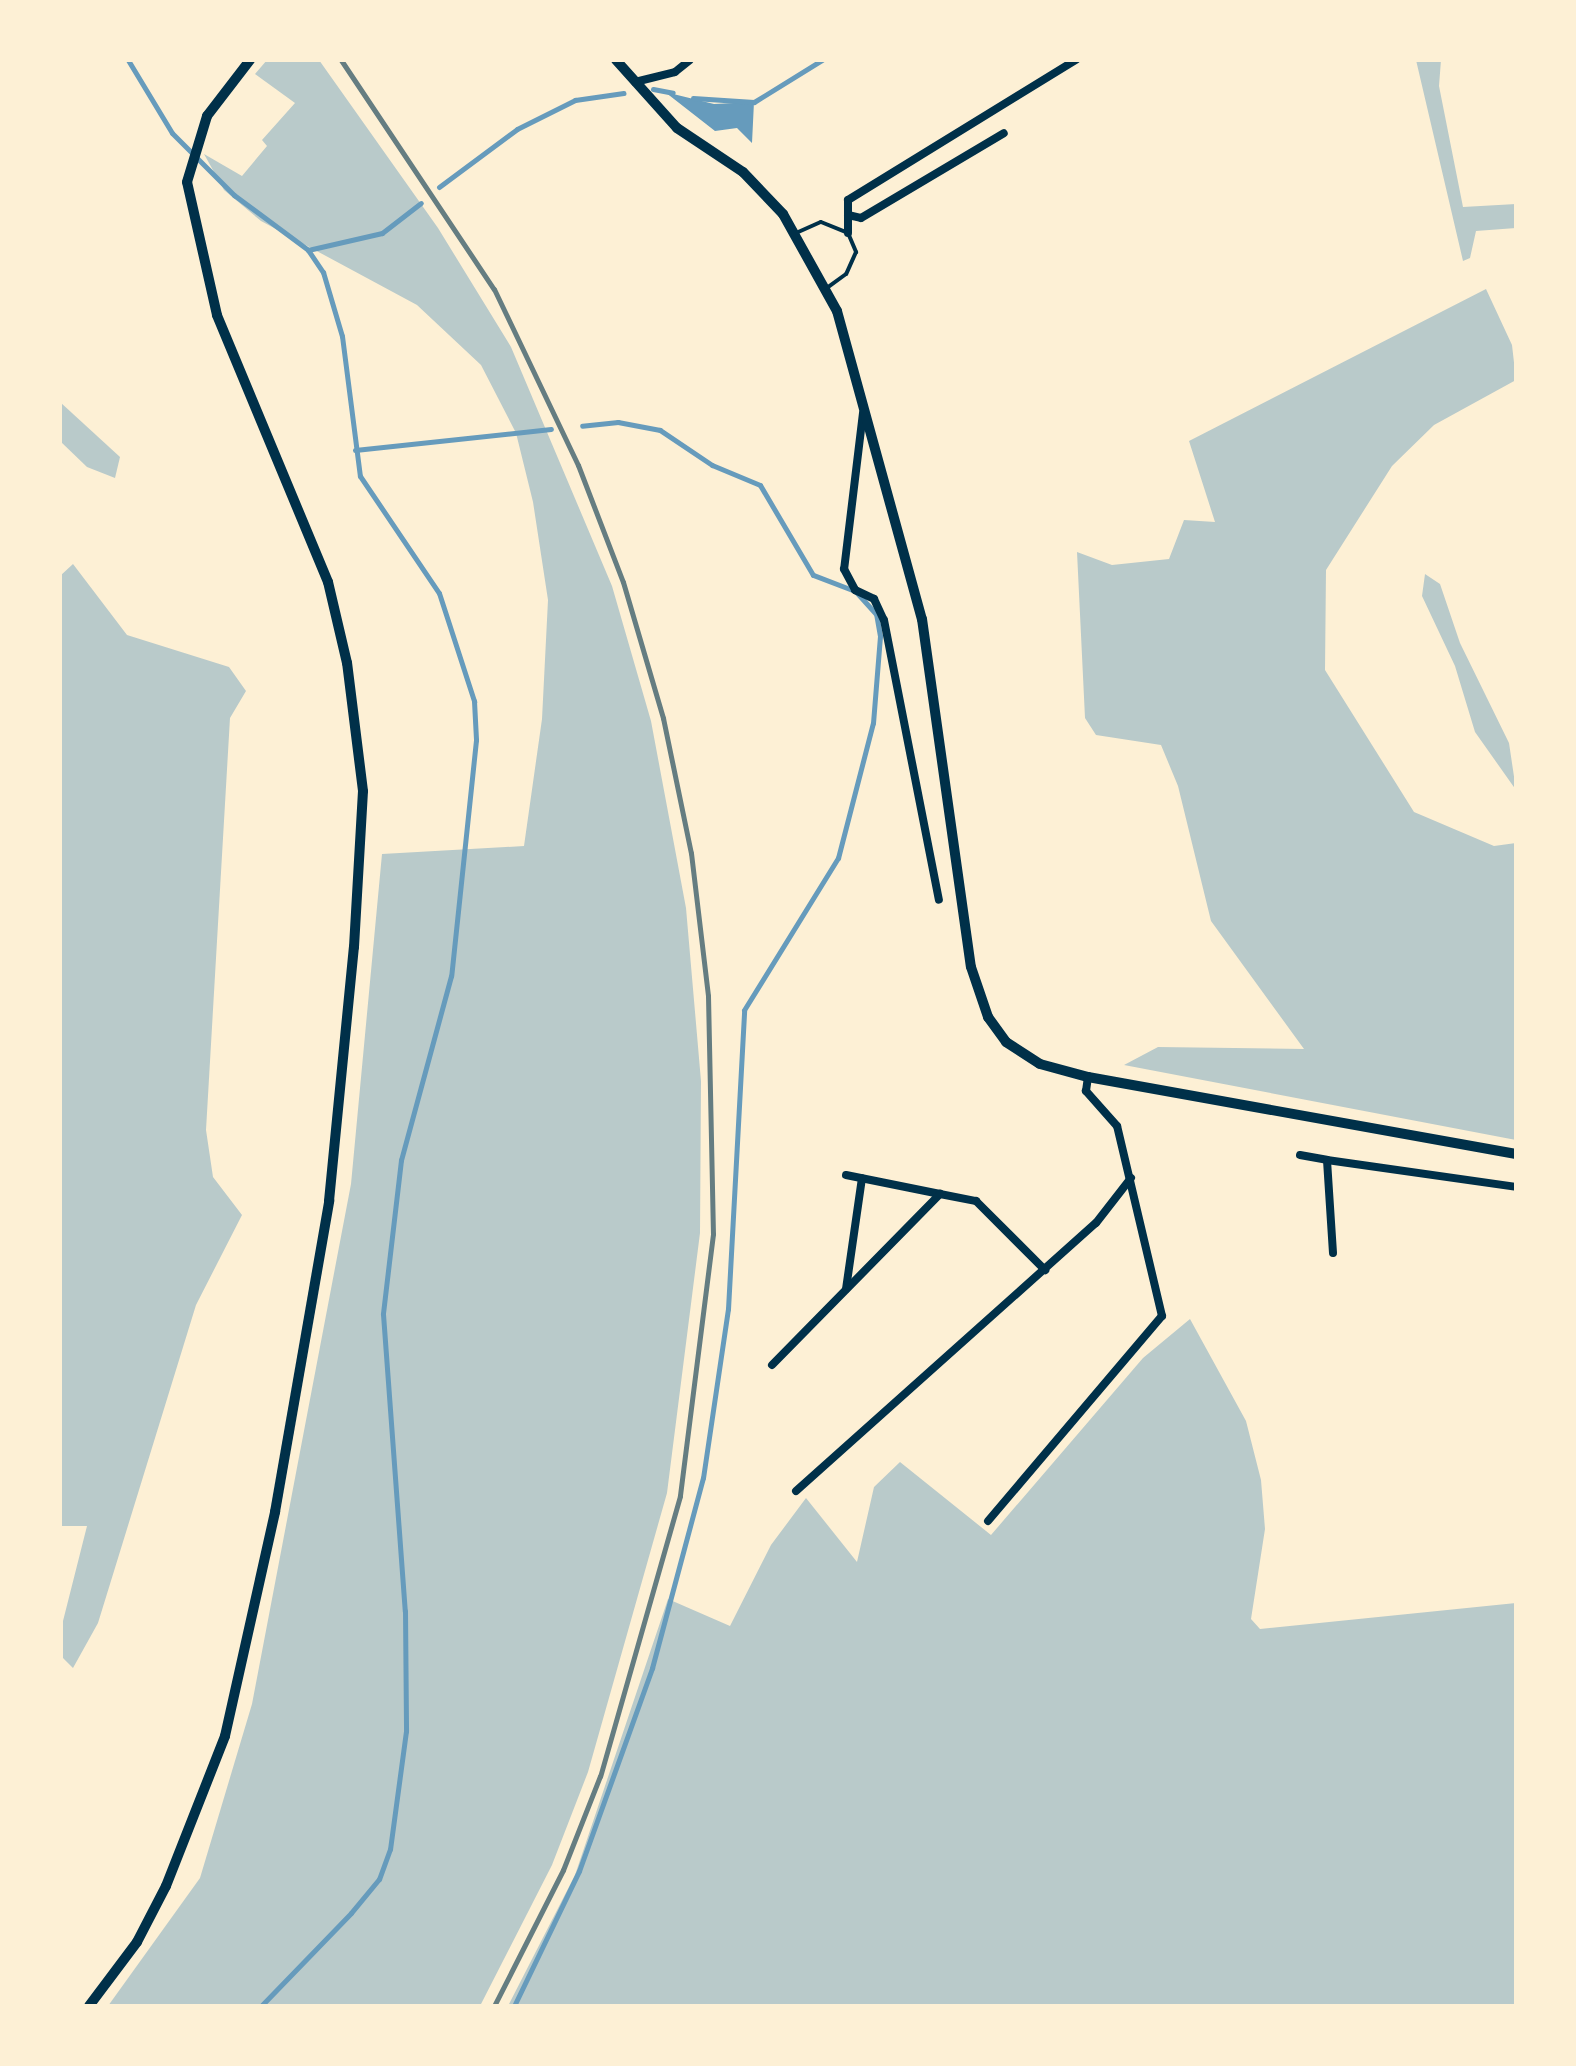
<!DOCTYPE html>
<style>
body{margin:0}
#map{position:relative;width:1576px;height:2066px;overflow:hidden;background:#fdf0d5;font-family:"PT Sans",sans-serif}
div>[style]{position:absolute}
.green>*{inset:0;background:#b9caca}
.water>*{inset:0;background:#669bbc}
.stream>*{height:5px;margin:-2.5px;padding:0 2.5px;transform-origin:2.5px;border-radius:2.5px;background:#669bbc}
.service>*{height:4px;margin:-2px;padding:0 2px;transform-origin:2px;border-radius:2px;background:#003049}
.minor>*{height:8px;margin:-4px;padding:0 4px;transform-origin:4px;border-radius:4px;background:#003049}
.secondary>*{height:10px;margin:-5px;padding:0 5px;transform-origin:5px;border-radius:5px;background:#003049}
.rail>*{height:5px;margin:-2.5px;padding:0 2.5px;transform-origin:2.5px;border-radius:2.5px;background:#657d81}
span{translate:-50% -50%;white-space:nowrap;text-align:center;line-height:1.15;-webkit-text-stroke:10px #fdf0d5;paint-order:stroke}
.frame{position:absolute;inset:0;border:62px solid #fdf0d5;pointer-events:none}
</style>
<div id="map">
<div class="green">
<i style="clip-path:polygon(267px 60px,319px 60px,438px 228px,511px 347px,612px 586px,651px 721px,686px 908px,701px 1081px,700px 1233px,667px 1493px,588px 1772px,552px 1865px,480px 2006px,108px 2006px,200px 1878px,252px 1704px,351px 1184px,382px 854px,524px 846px,542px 719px,548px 600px,533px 502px,516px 433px,481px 365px,417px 305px,261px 221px,224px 190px,204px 154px,242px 176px,267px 146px,262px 140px,295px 103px,255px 74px)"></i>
<i style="clip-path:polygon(1416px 60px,1441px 60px,1439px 86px,1463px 207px,1516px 204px,1516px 228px,1476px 231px,1470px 258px,1463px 261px)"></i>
<i style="clip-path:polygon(1486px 289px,1512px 345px,1516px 380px,1434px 425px,1392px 466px,1326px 570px,1325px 670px,1414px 812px,1494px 846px,1516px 843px,1516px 1140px,1124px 1065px,1158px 1047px,1304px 1049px,1211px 921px,1178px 786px,1161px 745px,1096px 735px,1085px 718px,1077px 552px,1112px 565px,1169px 559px,1184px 520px,1215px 522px,1189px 441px)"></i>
<i style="clip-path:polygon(60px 402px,120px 457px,115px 478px,87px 467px,60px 441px)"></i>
<i style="clip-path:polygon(73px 564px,127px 635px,229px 667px,246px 691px,230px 718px,206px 1130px,213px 1177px,242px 1215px,196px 1305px,98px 1623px,73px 1668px,63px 1658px,63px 1621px,87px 1526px,60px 1526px,60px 576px)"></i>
<i style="clip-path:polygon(1425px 574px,1440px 584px,1460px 643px,1509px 743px,1516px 790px,1475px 732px,1455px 666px,1422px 596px)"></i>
<i style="clip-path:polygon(1190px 1319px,1246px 1421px,1261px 1480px,1265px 1529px,1251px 1619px,1260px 1629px,1516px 1603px,1516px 2006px,508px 2006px,575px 1875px,668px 1599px,730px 1626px,771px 1545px,806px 1498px,857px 1562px,874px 1487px,900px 1462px,991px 1535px,1143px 1358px)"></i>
</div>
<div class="water">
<i style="clip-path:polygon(665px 92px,714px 104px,754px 102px,752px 143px,737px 128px,715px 131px)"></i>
</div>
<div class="stream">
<i style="left:128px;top:60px;width:85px;rotate:58.9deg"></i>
<i style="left:172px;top:133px;width:88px;rotate:45deg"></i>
<i style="left:234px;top:195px;width:92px;rotate:36.6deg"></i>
<i style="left:308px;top:250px;width:27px;rotate:56deg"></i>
<i style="left:323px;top:272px;width:67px;rotate:73.5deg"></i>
<i style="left:342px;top:336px;width:141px;rotate:82.7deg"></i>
<i style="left:360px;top:476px;width:141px;rotate:56deg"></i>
<i style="left:439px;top:593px;width:114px;rotate:72deg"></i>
<i style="left:474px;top:701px;width:39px;rotate:87deg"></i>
<i style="left:476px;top:740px;width:237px;rotate:96deg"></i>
<i style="left:451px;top:976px;width:191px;rotate:105.2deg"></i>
<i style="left:401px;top:1160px;width:155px;rotate:96.7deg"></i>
<i style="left:383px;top:1314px;width:298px;rotate:85.8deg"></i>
<i style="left:405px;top:1611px;width:120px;rotate:89.5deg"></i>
<i style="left:406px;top:1731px;width:119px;rotate:97.7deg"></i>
<i style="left:390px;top:1849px;width:32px;rotate:110deg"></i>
<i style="left:379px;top:1879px;width:44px;rotate:129.5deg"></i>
<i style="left:351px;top:1913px;width:129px;rotate:134.1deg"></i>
<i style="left:653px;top:89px;width:20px;rotate:11deg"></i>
<i style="left:693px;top:98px;width:61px;rotate:3.8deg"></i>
<i style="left:754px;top:102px;width:80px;rotate:-31.7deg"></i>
<i style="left:439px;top:187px;width:97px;rotate:-36.6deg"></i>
<i style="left:517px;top:129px;width:65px;rotate:-26.6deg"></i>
<i style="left:575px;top:100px;width:49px;rotate:-8.1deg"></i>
<i style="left:308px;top:250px;width:76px;rotate:-12.9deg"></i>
<i style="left:382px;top:233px;width:49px;rotate:-37.6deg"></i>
<i style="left:355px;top:450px;width:197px;rotate:-6.1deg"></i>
<i style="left:514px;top:2006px;width:150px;rotate:-64.3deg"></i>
<i style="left:579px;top:1871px;width:216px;rotate:-70.2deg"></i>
<i style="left:652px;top:1668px;width:197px;rotate:-75deg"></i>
<i style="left:703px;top:1478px;width:171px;rotate:-81.6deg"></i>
<i style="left:728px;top:1309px;width:299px;rotate:-86.9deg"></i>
<i style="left:744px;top:1010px;width:179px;rotate:-58.3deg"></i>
<i style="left:838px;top:858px;width:139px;rotate:-75.5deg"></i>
<i style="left:873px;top:723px;width:87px;rotate:-85.4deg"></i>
<i style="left:880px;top:636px;width:22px;rotate:-100deg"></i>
<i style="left:876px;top:614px;width:31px;rotate:-132deg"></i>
<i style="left:855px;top:591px;width:45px;rotate:-159.1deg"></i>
<i style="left:813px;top:575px;width:104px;rotate:-120.5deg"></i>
<i style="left:760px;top:485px;width:52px;rotate:-157.4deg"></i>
<i style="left:712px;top:465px;width:63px;rotate:-146.1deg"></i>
<i style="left:660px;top:430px;width:43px;rotate:-169.2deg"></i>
<i style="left:618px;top:422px;width:36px;rotate:174deg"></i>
</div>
<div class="service">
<i style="left:796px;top:233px;width:27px;rotate:-24deg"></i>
<i style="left:821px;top:222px;width:29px;rotate:22deg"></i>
<i style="left:848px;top:233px;width:21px;rotate:67deg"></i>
<i style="left:856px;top:252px;width:24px;rotate:114deg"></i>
<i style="left:846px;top:274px;width:24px;rotate:144deg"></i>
</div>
<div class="minor">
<i style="left:635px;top:82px;width:41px;rotate:-14deg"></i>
<i style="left:675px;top:72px;width:19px;rotate:-39deg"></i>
<i style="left:848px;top:215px;width:13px;rotate:13deg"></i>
<i style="left:861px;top:218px;width:166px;rotate:-30.7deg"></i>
<i style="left:848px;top:233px;width:33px;rotate:-90deg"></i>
<i style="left:848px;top:200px;width:268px;rotate:-31.6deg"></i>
<i style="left:863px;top:413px;width:157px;rotate:96.9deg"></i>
<i style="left:844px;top:569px;width:24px;rotate:62deg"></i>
<i style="left:855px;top:590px;width:21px;rotate:25deg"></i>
<i style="left:874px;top:599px;width:23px;rotate:65deg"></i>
<i style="left:884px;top:620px;width:285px;rotate:78.9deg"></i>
<i style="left:1300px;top:1155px;width:27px;rotate:10deg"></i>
<i style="left:846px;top:1175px;width:96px;rotate:11.4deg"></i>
<i style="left:1333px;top:1253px;width:93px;rotate:-93.7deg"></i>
<i style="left:1327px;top:1160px;width:191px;rotate:8.1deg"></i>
<i style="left:846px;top:1289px;width:112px;rotate:-81.8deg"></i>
<i style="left:772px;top:1365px;width:240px;rotate:-45.5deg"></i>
<i style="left:940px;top:1194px;width:37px;rotate:11deg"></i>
<i style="left:976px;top:1201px;width:98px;rotate:45deg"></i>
<i style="left:796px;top:1491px;width:402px;rotate:-41.8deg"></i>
<i style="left:1096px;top:1223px;width:57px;rotate:-52.1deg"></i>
<i style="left:988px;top:1521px;width:269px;rotate:-49.7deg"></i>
<i style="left:1162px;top:1316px;width:195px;rotate:-103.3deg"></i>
<i style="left:1117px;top:1126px;width:47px;rotate:-131.5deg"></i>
<i style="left:1086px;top:1091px;width:14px;rotate:-82deg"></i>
</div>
<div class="secondary">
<i style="left:616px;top:60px;width:91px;rotate:48.1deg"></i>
<i style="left:677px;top:128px;width:79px;rotate:33.7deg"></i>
<i style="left:743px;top:172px;width:58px;rotate:46.4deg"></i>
<i style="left:783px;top:214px;width:111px;rotate:60.9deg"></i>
<i style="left:837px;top:311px;width:320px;rotate:74.6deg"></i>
<i style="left:922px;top:619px;width:351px;rotate:82deg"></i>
<i style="left:971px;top:967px;width:53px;rotate:71.2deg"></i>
<i style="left:988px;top:1017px;width:31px;rotate:54deg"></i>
<i style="left:1006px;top:1042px;width:40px;rotate:32.9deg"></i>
<i style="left:1040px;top:1064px;width:50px;rotate:15.2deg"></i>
<i style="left:1088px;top:1077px;width:435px;rotate:10.2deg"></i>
<i style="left:89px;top:2006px;width:80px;rotate:-53.1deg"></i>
<i style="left:137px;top:1942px;width:63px;rotate:-62.6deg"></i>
<i style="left:166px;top:1886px;width:161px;rotate:-68.5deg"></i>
<i style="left:225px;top:1736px;width:230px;rotate:-77.4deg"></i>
<i style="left:275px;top:1512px;width:316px;rotate:-80.1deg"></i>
<i style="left:329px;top:1201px;width:255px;rotate:-84.4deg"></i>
<i style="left:354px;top:947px;width:156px;rotate:-86.7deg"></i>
<i style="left:363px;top:791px;width:129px;rotate:-97.1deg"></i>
<i style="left:347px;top:663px;width:83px;rotate:-103.2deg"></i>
<i style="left:328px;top:582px;width:289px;rotate:-112.6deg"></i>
<i style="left:217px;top:315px;width:136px;rotate:-102.7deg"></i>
<i style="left:187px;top:182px;width:69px;rotate:-73.1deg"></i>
<i style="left:207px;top:116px;width:71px;rotate:-52.5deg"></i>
</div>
<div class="rail">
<i style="left:341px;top:60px;width:275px;rotate:56.3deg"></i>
<i style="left:494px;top:289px;width:195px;rotate:64.5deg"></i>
<i style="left:578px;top:465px;width:125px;rotate:69deg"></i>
<i style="left:623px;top:582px;width:142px;rotate:73.6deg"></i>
<i style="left:663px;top:718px;width:138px;rotate:78.3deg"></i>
<i style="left:691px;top:853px;width:144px;rotate:83.2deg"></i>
<i style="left:708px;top:996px;width:238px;rotate:88.8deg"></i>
<i style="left:713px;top:1234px;width:264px;rotate:97.2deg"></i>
<i style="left:680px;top:1496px;width:291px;rotate:105.9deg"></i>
<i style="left:600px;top:1776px;width:101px;rotate:111.5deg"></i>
<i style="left:563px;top:1870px;width:153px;rotate:116.9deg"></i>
</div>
<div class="frame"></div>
</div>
